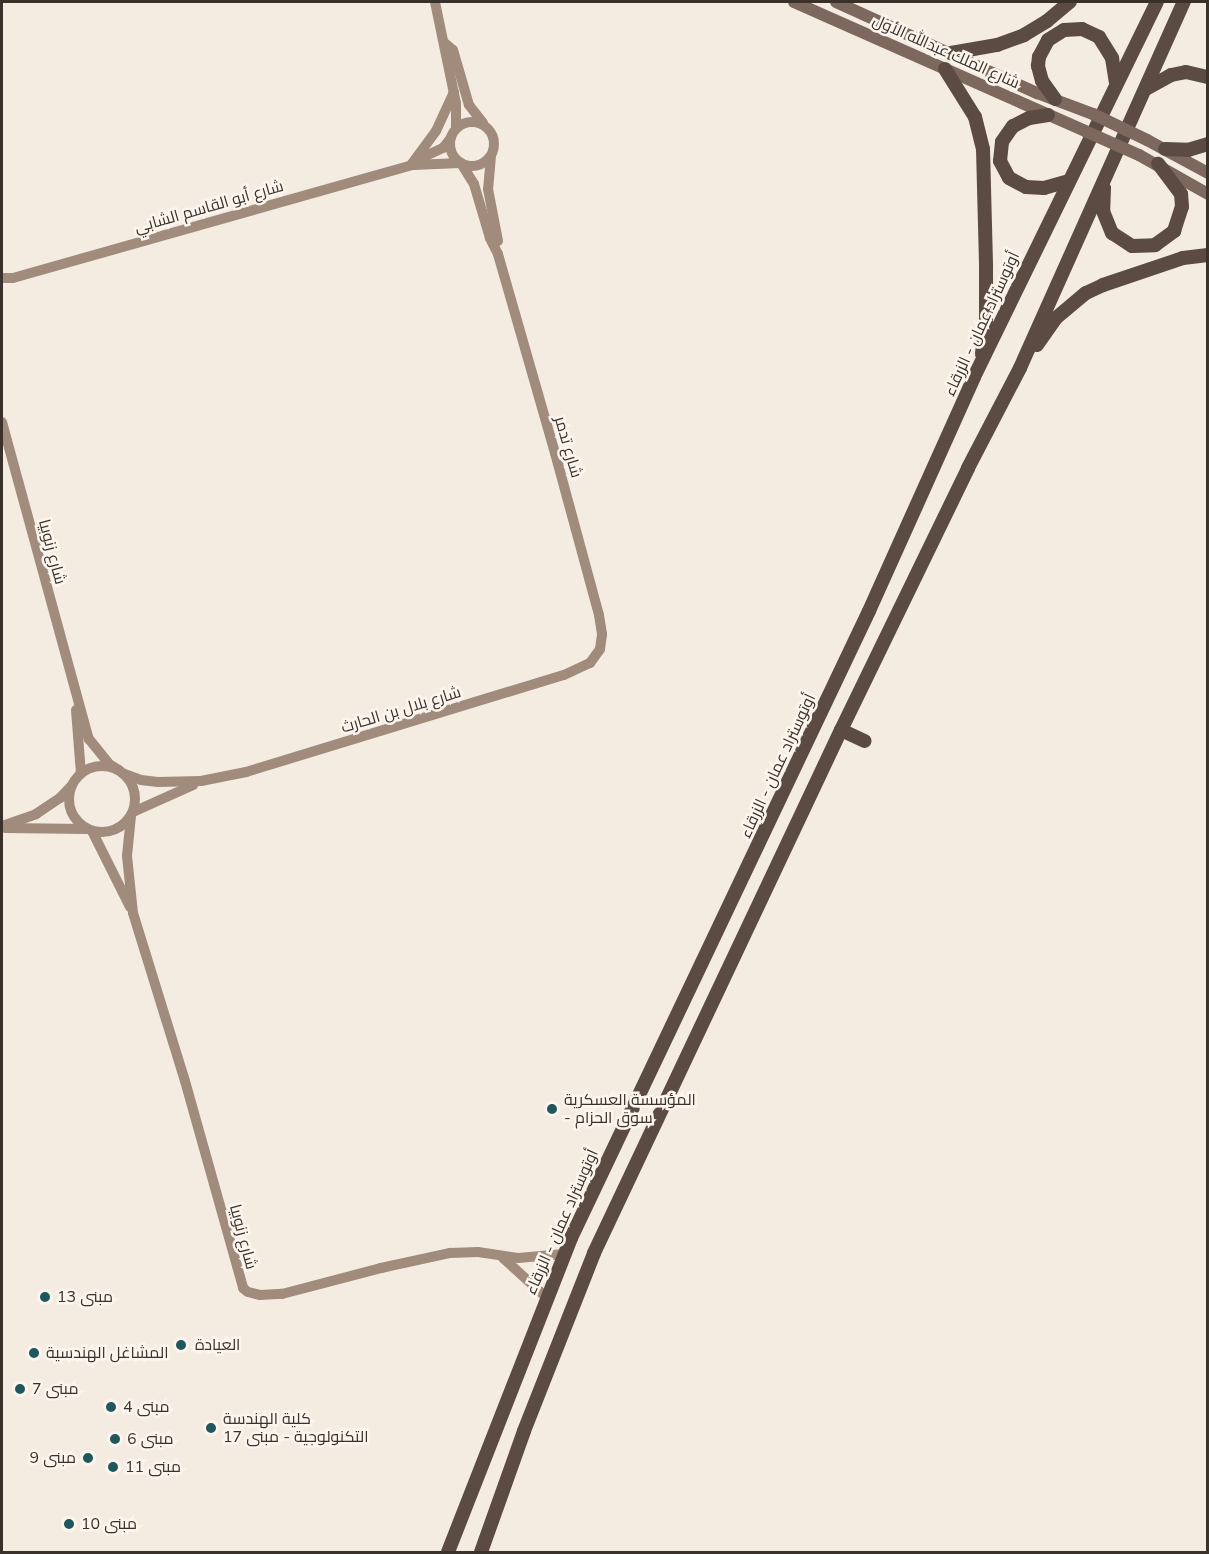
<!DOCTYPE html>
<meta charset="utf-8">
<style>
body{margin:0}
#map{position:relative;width:1209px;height:1554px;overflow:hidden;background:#f4ece1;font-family:"Nunito Sans",Cairo,sans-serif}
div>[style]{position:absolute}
.secondary>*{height:10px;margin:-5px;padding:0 5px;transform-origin:5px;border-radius:5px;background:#a08b7d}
.secondary>.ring{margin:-5px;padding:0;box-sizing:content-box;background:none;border:10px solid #a08b7d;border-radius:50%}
.primary>*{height:12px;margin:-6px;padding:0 6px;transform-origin:6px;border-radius:6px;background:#7c685c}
.highway>*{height:14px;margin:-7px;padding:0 7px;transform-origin:7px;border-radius:7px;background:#5c4b42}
.primary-bridge>*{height:12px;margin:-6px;padding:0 6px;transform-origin:6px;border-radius:6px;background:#7c685c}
.dots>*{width:16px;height:16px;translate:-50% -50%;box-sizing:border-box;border:3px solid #fbf5ee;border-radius:50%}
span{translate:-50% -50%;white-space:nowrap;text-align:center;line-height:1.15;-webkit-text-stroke:5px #fbf5ee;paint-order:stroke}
.street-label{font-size:16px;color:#3b312b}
.poi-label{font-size:16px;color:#3b312b}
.left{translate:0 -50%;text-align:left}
.right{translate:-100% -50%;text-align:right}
.frame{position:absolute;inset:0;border:3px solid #3b312b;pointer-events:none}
</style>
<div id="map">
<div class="secondary">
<i style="left:435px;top:2px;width:103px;rotate:78.3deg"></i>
<i style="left:456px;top:103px;width:25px;rotate:90deg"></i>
<i style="left:446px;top:44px;width:9px;rotate:41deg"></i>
<i style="left:453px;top:50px;width:57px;rotate:73.8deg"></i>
<i style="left:469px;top:105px;width:23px;rotate:52deg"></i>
<i class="ring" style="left:450px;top:122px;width:34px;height:34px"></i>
<i style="left:491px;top:156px;width:33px;rotate:95deg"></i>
<i style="left:488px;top:189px;width:53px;rotate:79.1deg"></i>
<i style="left:417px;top:160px;width:29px;rotate:-25deg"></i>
<i style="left:443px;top:148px;width:11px;rotate:-52deg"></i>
<i style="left:411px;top:165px;width:42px;rotate:-53.7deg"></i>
<i style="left:436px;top:131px;width:43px;rotate:-65.2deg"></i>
<i style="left:2px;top:278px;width:11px"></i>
<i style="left:13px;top:278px;width:416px;rotate:-15.8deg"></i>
<i style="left:413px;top:165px;width:47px;rotate:-2.4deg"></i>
<i style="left:2px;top:422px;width:329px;rotate:74.7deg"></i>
<i style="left:89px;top:739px;width:32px;rotate:51deg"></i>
<i style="left:109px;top:764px;width:12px;rotate:31deg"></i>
<i style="left:76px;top:710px;width:64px;rotate:85.5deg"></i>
<i class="ring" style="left:69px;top:766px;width:56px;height:56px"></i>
<i style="left:122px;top:773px;width:20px;rotate:20deg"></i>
<i style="left:141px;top:780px;width:17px;rotate:7deg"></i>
<i style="left:158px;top:782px;width:43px;rotate:-1.3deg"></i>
<i style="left:201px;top:781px;width:46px;rotate:-11.3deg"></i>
<i style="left:246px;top:772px;width:332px;rotate:-17deg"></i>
<i style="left:564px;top:675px;width:29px;rotate:-25deg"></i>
<i style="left:590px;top:663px;width:17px;rotate:-54deg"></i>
<i style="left:600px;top:649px;width:15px;rotate:-82deg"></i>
<i style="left:602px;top:634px;width:19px;rotate:-99deg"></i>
<i style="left:599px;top:615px;width:168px;rotate:-105.2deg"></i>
<i style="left:555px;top:453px;width:207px;rotate:-106deg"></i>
<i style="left:498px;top:254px;width:18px;rotate:-117deg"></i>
<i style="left:490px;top:238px;width:56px;rotate:-106.5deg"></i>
<i style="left:474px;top:184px;width:25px;rotate:-122deg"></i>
<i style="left:133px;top:812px;width:66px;rotate:-24.2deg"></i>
<i style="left:131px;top:816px;width:40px;rotate:95.7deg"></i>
<i style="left:127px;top:856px;width:57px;rotate:84deg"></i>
<i style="left:133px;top:913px;width:176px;rotate:72.8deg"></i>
<i style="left:185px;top:1081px;width:215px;rotate:74.3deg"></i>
<i style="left:243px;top:1288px;width:6px;rotate:39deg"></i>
<i style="left:248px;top:1292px;width:12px;rotate:14deg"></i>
<i style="left:260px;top:1295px;width:22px;rotate:-3deg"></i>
<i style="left:282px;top:1294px;width:102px;rotate:-14.7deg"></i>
<i style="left:381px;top:1268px;width:71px;rotate:-12.3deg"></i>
<i style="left:450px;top:1253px;width:28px;rotate:-2deg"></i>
<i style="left:478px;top:1252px;width:40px;rotate:8.5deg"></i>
<i style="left:518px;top:1258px;width:46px;rotate:-5deg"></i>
<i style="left:2px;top:826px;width:36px;rotate:-19deg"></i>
<i style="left:36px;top:814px;width:29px;rotate:-34deg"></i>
<i style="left:60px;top:798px;width:18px;rotate:-47deg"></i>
<i style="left:5px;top:828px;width:82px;rotate:0.7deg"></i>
<i style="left:92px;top:831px;width:85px;rotate:63.4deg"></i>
<i style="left:503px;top:1258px;width:58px;rotate:42.2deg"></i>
</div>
<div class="primary">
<i style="left:794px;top:2px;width:318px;rotate:23.9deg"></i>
<i style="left:836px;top:2px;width:221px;rotate:24.4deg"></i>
<i style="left:1037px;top:93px;width:60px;rotate:20.6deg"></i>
<i style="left:1147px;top:140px;width:69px;rotate:28.4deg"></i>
<i style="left:1139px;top:155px;width:79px;rotate:29.5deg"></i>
</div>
<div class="highway">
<i style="left:951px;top:53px;width:47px;rotate:-9.9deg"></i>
<i style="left:997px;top:45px;width:29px;rotate:-20deg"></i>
<i style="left:1024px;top:35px;width:27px;rotate:-31deg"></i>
<i style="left:1047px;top:21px;width:30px;rotate:-40deg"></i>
<i style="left:945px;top:69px;width:57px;rotate:58deg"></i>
<i style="left:975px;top:117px;width:33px;rotate:76deg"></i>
<i style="left:983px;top:149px;width:118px;rotate:88.5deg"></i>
<i style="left:986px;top:267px;width:54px;rotate:90deg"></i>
<i style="left:986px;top:321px;width:33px;rotate:97deg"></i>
<i style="left:1146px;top:89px;width:29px;rotate:-29deg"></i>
<i style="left:1171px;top:75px;width:15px;rotate:-11deg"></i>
<i style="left:1186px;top:72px;width:23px;rotate:13deg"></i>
<i style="left:1055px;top:99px;width:22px;rotate:-126deg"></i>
<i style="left:1042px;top:81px;width:16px;rotate:-105deg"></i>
<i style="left:1038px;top:66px;width:9px;rotate:-84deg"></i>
<i style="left:1039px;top:57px;width:19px;rotate:-62deg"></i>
<i style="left:1048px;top:40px;width:19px;rotate:-32deg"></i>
<i style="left:1064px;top:30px;width:18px;rotate:-3deg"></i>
<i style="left:1082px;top:29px;width:19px;rotate:25deg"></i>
<i style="left:1099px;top:37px;width:25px;rotate:58deg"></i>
<i style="left:1112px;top:58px;width:26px;rotate:81deg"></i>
<i style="left:1048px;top:115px;width:19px;rotate:171deg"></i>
<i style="left:1029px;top:118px;width:18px;rotate:153deg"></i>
<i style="left:1013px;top:126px;width:19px;rotate:125deg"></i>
<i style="left:1002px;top:142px;width:19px;rotate:96deg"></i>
<i style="left:1000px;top:161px;width:19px;rotate:62deg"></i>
<i style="left:1009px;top:178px;width:19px;rotate:28deg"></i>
<i style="left:1026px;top:187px;width:18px;rotate:3deg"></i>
<i style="left:1044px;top:188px;width:25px;rotate:-16deg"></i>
<i style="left:1165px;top:149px;width:23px;rotate:2deg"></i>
<i style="left:1188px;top:150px;width:21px;rotate:-17deg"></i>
<i style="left:1104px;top:188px;width:23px;rotate:92deg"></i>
<i style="left:1103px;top:211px;width:24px;rotate:68deg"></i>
<i style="left:1112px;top:233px;width:24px;rotate:33deg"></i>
<i style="left:1132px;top:246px;width:23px;rotate:-2deg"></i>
<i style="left:1155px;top:245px;width:24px;rotate:-36deg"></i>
<i style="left:1174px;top:231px;width:25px;rotate:-72deg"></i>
<i style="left:1182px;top:207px;width:13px;rotate:-94deg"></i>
<i style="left:1181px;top:194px;width:38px;rotate:-127deg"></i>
<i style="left:1037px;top:345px;width:33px;rotate:-55deg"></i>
<i style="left:1056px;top:318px;width:39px;rotate:-40deg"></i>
<i style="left:1086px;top:293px;width:19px;rotate:-25deg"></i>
<i style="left:1103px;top:285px;width:84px;rotate:-18.6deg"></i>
<i style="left:1183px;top:258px;width:25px;rotate:-7deg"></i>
<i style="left:841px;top:730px;width:26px;rotate:25deg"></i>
<i style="left:448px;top:1552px;width:337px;rotate:-68.6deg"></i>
<i style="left:571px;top:1238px;width:694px;rotate:-64.58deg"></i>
<i style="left:869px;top:611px;width:256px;rotate:-65.8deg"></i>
<i style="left:974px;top:377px;width:417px;rotate:-64deg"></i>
<i style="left:481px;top:1552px;width:128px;rotate:-70.4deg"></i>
<i style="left:524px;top:1431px;width:191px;rotate:-68.5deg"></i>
<i style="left:594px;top:1253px;width:578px;rotate:-64.72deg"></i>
<i style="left:841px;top:730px;width:291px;rotate:-64.1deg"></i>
<i style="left:968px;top:468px;width:113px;rotate:-62.5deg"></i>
<i style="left:1020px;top:368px;width:401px;rotate:-65.9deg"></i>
</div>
<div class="primary-bridge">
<i style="left:1093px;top:114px;width:60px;rotate:25.7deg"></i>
<i style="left:1085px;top:131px;width:59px;rotate:24deg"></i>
</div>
<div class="dots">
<i style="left:552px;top:1109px;background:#20575d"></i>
<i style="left:45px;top:1297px;background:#20575d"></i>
<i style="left:181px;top:1345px;background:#20575d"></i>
<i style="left:34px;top:1353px;background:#20575d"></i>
<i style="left:20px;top:1389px;background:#20575d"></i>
<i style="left:111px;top:1407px;background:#20575d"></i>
<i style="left:211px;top:1428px;background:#20575d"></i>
<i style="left:115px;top:1439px;background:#20575d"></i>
<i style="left:88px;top:1458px;background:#20575d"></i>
<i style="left:113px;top:1467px;background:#20575d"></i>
<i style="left:69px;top:1524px;background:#20575d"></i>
</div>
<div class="street-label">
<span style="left:946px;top:52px;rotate:24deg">شارع الملك عبدالله الأول</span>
<span style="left:209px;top:207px;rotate:-16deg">شارع أبو القاسم الشابي</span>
<span style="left:982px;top:324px;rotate:-65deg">أوتوستراد عمان - الزرقاء</span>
<span style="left:568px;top:447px;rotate:74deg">شارع تدمر</span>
<span style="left:52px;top:552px;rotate:75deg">شارع زنوبيا</span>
<span style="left:401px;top:710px;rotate:-17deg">شارع بلال بن الحارث</span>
<span style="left:778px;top:766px;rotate:-65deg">أوتوستراد عمان - الزرقاء</span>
<span style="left:562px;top:1222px;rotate:-66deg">أوتوستراد عمان - الزرقاء</span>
<span style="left:243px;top:1237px;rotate:75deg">شارع زنوبيا</span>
</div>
<div class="poi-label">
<span class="left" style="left:564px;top:1109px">المؤسسة العسكرية<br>- سوق الحزام</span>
<span class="left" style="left:57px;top:1297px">مبنى 13</span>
<span class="left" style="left:195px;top:1345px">العيادة</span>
<span class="left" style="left:46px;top:1353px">المشاغل الهندسية</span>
<span class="left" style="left:32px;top:1389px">مبنى 7</span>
<span class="left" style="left:123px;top:1407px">مبنى 4</span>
<span class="left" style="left:223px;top:1428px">كلية الهندسة<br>التكنولوجية - مبنى 17</span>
<span class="left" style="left:127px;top:1439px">مبنى 6</span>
<span class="right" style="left:76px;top:1458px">مبنى 9</span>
<span class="left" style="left:125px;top:1467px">مبنى 11</span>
<span class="left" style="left:81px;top:1524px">مبنى 10</span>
</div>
<div class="frame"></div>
</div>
